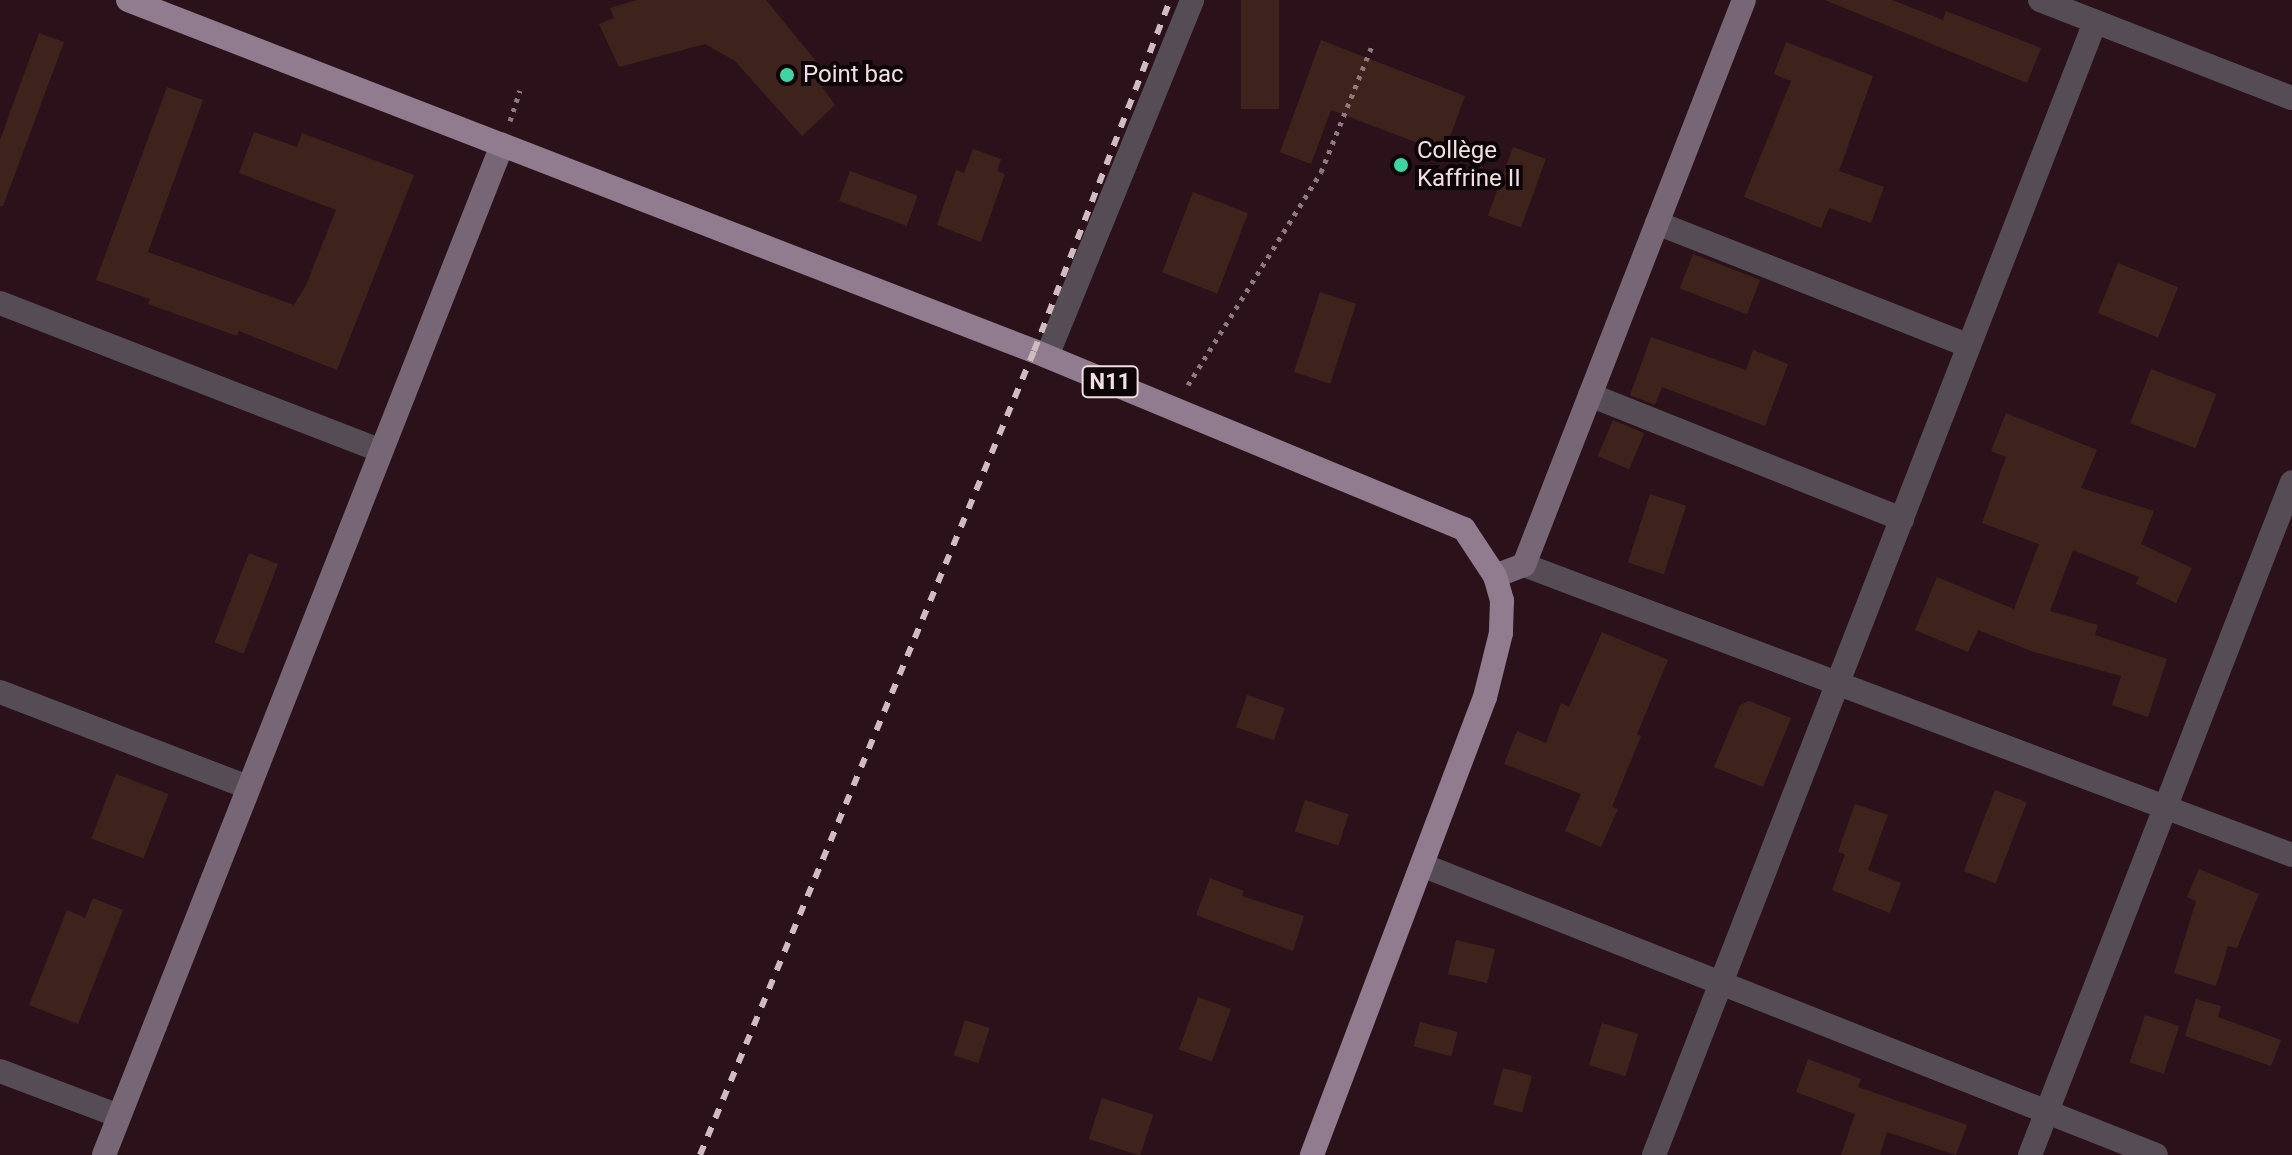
<!DOCTYPE html>
<meta charset="utf-8">
<style>
body{margin:0}
#map{position:relative;width:2292px;height:1155px;overflow:hidden;background:#2b121a;font-family:Roboto,sans-serif}
div>[style]{position:absolute}
.building>*{inset:0;background:#3e231d;transform-origin:0 0}
.path>*{height:5px;margin-top:-2.5px;transform-origin:0;background:repeating-linear-gradient(90deg,#8f7980 0 4px,transparent 0 10px)}
.street>*{height:24px;margin:-12px;padding:0 12px;transform-origin:12px;border-radius:12px;background:#564c55}
.secondary>*{height:24px;margin:-12px;padding:0 12px;transform-origin:12px;border-radius:12px;background:#776776}
.primary>*{height:24px;margin:-12px;padding:0 12px;transform-origin:12px;border-radius:12px;background:#917c8f}
.rail>*{height:6px;margin-top:-3px;transform-origin:0;background:repeating-linear-gradient(90deg,#cfbbc0 0 10px,transparent 0 20px)}
.dots>*{width:22px;height:22px;translate:-50% -50%;box-sizing:border-box;border:4px solid #0c0406;border-radius:50%}
span{translate:-50% -50%;white-space:nowrap;text-align:center;line-height:1.15;-webkit-text-stroke:8px #0c0406;paint-order:stroke}
.shield-label span{padding:2px 6px;background:#0c0406;border:2px solid;border-radius:6px;-webkit-text-stroke-width:0}
.shield-label{font-size:22px;color:#f2dfe4;font-weight:700}
.poi-label{font-size:24px;color:#f2dfe4}
.left{translate:0 -50%;text-align:left}
</style>
<div id="map">
<div class="building">
<i style="clip-path:polygon(637px 0,766px 0,833px 82px,822px 87px,835px 105px,802px 136px,735px 61px,705px 44px,619px 67px,599px 24px,614px 18px,610px 8px)"></i>
<i style="left:1241px;top:0;width:38px;height:109px"></i>
<i style="clip-path:polygon(1825px 0,1892px 0,1943px 20px,1946px 11px,2041px 48px,2027px 83px)"></i>
<i style="clip-path:polygon(39px 33px,64px 42px,3px 206px,0 206px,0 140px)"></i>
<i style="clip-path:polygon(1321px 40px,1465px 96px,1444px 153px,1331px 110px,1311px 164px,1280px 152px)"></i>
<i style="clip-path:polygon(1786px 42px,1873px 76px,1839px 171px,1884px 187px,1871px 223px,1829px 208px,1821px 228px,1744px 197px,1791px 81px,1774px 74px)"></i>
<i style="clip-path:polygon(167px 87px,203px 100px,148px 252px,294px 305px,306px 285px,336px 210px,239px 173px,254px 132px,297px 147px,302px 133px,414px 175px,337px 370px,239px 331px,237px 336px,148px 304px,150px 299px,96px 280px)"></i>
<i style="left:1513px;top:147px;width:35px;height:73px;rotate:20deg"></i>
<i style="clip-path:polygon(973px 149px,1001px 159px,997px 171px,1005px 174px,981px 242px,937px 225px,956px 170px,964px 173px)"></i>
<i style="left:850px;top:171px;width:72px;height:32px;rotate:20deg"></i>
<i style="left:1193px;top:192px;width:59px;height:86px;rotate:21deg"></i>
<i style="left:1693px;top:254px;width:72px;height:37px;rotate:21deg"></i>
<i style="left:2118px;top:263px;width:65px;height:54px;rotate:22deg"></i>
<i style="left:1320px;top:292px;width:38px;height:84px;rotate:18deg"></i>
<i style="clip-path:polygon(1651px 337px,1746px 370px,1753px 350px,1788px 364px,1765px 426px,1662px 387px,1655px 405px,1630px 395px)"></i>
<i style="left:2151px;top:369px;width:70px;height:58px;rotate:21deg"></i>
<i style="clip-path:polygon(2006px 413px,2097px 450px,2081px 488px,2154px 511px,2141px 544px,2192px 568px,2176px 603px,2136px 584px,2139px 577px,2073px 550px,2050px 611px,2098px 625px,2095px 635px,2167px 659px,2148px 717px,2112px 705px,2121px 676px,2034px 652px,1978px 630px,1968px 652px,1915px 630px,1937px 577px,2014px 609px,2039px 544px,1982px 523px,2006px 457px,1991px 451px)"></i>
<i style="left:1613px;top:420px;width:34px;height:39px;rotate:23deg"></i>
<i style="left:1650px;top:494px;width:38px;height:72px;rotate:18deg"></i>
<i style="left:249px;top:553px;width:31px;height:96px;rotate:21deg"></i>
<i style="clip-path:polygon(1602px 632px,1668px 660px,1637px 734px,1641px 736px,1612px 807px,1618px 809px,1601px 847px,1565px 831px,1581px 794px,1504px 764px,1517px 731px,1546px 743px,1561px 703px,1569px 707px)"></i>
<i style="left:1247px;top:695px;width:40px;height:34px;rotate:19deg"></i>
<i style="clip-path:polygon(1749px 701px,1791px 718px,1763px 787px,1714px 767px,1740px 705px)"></i>
<i style="left:116px;top:774px;width:56px;height:69px;rotate:21deg"></i>
<i style="left:1995px;top:790px;width:34px;height:87px;rotate:21deg"></i>
<i style="left:1305px;top:800px;width:46px;height:33px;rotate:18deg"></i>
<i style="clip-path:polygon(1855px 804px,1888px 815px,1868px 870px,1901px 883px,1890px 913px,1832px 890px,1845px 854px,1838px 852px)"></i>
<i style="clip-path:polygon(2199px 869px,2259px 894px,2237px 948px,2228px 946px,2216px 986px,2174px 973px,2196px 901px,2187px 897px)"></i>
<i style="clip-path:polygon(1210px 878px,1244px 891px,1242px 896px,1304px 916px,1293px 951px,1196px 915px)"></i>
<i style="clip-path:polygon(93px 898px,123px 910px,78px 1024px,29px 1005px,67px 910px,85px 918px)"></i>
<i style="left:1456px;top:940px;width:40px;height:35px;rotate:13deg"></i>
<i style="left:1198px;top:997px;width:35px;height:56px;rotate:20deg"></i>
<i style="clip-path:polygon(2196px 999px,2221px 1006px,2218px 1017px,2281px 1040px,2271px 1066px,2185px 1036px)"></i>
<i style="left:2145px;top:1015px;width:36px;height:50px;rotate:18deg"></i>
<i style="left:965px;top:1020px;width:26px;height:37px;rotate:18deg"></i>
<i style="left:1420px;top:1022px;width:39px;height:25px;rotate:15deg"></i>
<i style="left:1602px;top:1023px;width:38px;height:44px;rotate:17deg"></i>
<i style="clip-path:polygon(1808px 1059px,1861px 1079px,1858px 1087px,1967px 1125px,1956px 1155px,1887px 1132px,1880px 1155px,1841px 1155px,1855px 1114px,1796px 1092px)"></i>
<i style="left:1503px;top:1068px;width:30px;height:38px;rotate:15deg"></i>
<i style="left:1102px;top:1098px;width:54px;height:43px;rotate:18deg"></i>
</div>
<div class="path">
<i style="left:510px;top:121px;width:32px;rotate:-72deg"></i>
<i style="left:1188px;top:385px;width:251px;rotate:-58deg"></i>
<i style="left:1321px;top:172px;width:136px;rotate:-68deg"></i>
</div>
<div class="street">
<i style="left:2040px;top:0;width:270px;rotate:21.3deg"></i>
<i style="left:1657px;top:223px;width:335px;rotate:21.5deg"></i>
<i style="left:0;top:303px;width:407px;rotate:21.2deg"></i>
<i style="left:1047px;top:356px;width:384px;rotate:-67.8deg"></i>
<i style="left:1590px;top:395px;width:336px;rotate:21.7deg"></i>
<i style="left:1524px;top:565px;width:821px;rotate:20.69deg"></i>
<i style="left:0;top:692px;width:266px;rotate:21deg"></i>
<i style="left:1422px;top:865px;width:789px;rotate:21.56deg"></i>
<i style="left:0;top:1071px;width:127px;rotate:20.7deg"></i>
<i style="left:1654px;top:1155px;width:1216px;rotate:-68.73deg"></i>
<i style="left:2030px;top:1155px;width:722px;rotate:-68.73deg"></i>
</div>
<div class="secondary">
<i style="left:1495px;top:576px;width:31px;rotate:-21deg"></i>
<i style="left:1524px;top:565px;width:606px;rotate:-68.73deg"></i>
<i style="left:104px;top:1155px;width:1086px;rotate:-68.49deg"></i>
</div>
<div class="primary">
<i style="left:128px;top:0;width:972px;rotate:21.18deg"></i>
<i style="left:1034px;top:351px;width:465px;rotate:22.5deg"></i>
<i style="left:1464px;top:529px;width:56px;rotate:56.6deg"></i>
<i style="left:1495px;top:576px;width:26px;rotate:74deg"></i>
<i style="left:1502px;top:601px;width:32px;rotate:92deg"></i>
<i style="left:1501px;top:633px;width:66px;rotate:104deg"></i>
<i style="left:1485px;top:697px;width:490px;rotate:110.7deg"></i>
</div>
<div class="rail">
<i style="left:700px;top:1155px;width:871px;rotate:-67.44deg"></i>
<i style="left:1034px;top:351px;width:376px;rotate:-68.8deg"></i>
</div>
<div class="dots">
<i style="left:787px;top:75px;background:#3fd4a2"></i>
<i style="left:1401px;top:165px;background:#3fd4a2"></i>
</div>
<div class="shield-label">
<span style="left:1110px;top:382px">N11</span>
</div>
<div class="poi-label">
<span class="left" style="left:803px;top:75px">Point bac</span>
<span class="left" style="left:1417px;top:165px">Collège<br>Kaffrine II</span>
</div>
</div>
